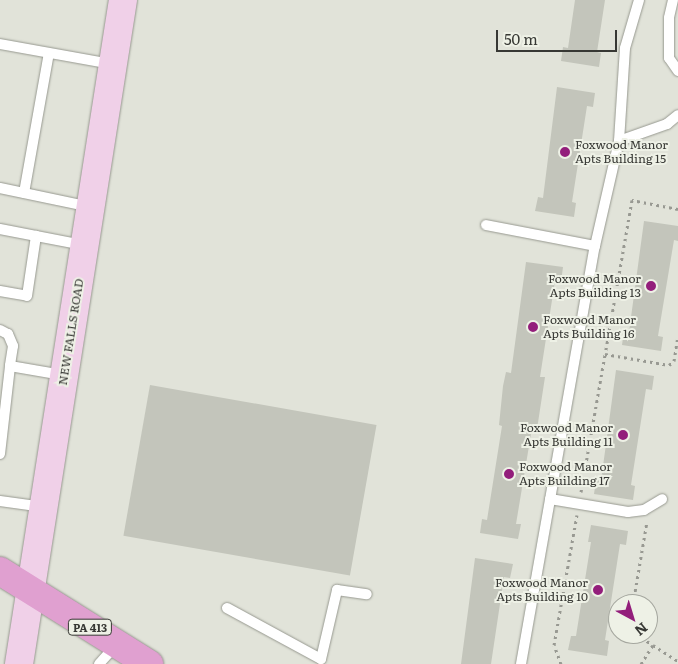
<!DOCTYPE html>
<style>
body{margin:0}
#map{position:relative;width:678px;height:664px;overflow:hidden;background:#e1e3d9;font-family:Literata,serif}
div>[style]{position:absolute}
.building>*{inset:0;background:#c3c5bb;transform-origin:0 0}
.path>*{height:3px;margin-top:-1.5px;transform-origin:0;background:repeating-linear-gradient(90deg,#989992 0 2.5px,transparent 0 6.5px)}
.roads{filter:drop-shadow(0 0 1px #979990) drop-shadow(0 0 1px #979990)}
.lane>*{height:10px;margin:-5px;padding:0 5px;transform-origin:5px;border-radius:5px;background:#fff}
.secondary>*{height:28px;margin:-14px;padding:0 14px;transform-origin:14px;border-radius:14px;background:#f0d0e8}
.primary>*{height:28px;margin:-14px;padding:0 14px;transform-origin:14px;border-radius:14px;background:#e0a0d0}
.dots>*{width:14px;height:14px;translate:-50% -50%;box-sizing:border-box;border:2px solid #eef1e6;border-radius:50%}
span{translate:-50% -50%;white-space:nowrap;text-align:center;line-height:1.15;-webkit-text-stroke:4px #eef1e6;paint-order:stroke}
.shield-label span{padding:1px 4px;background:#eef1e6;border:1px solid;border-radius:4px;-webkit-text-stroke-width:0}
.shield-label{font-size:11px;color:#373834;font-weight:700}
.poi-label{font-size:12px;color:#373834}
.left{translate:0 -50%;text-align:left}
.right{translate:-100% -50%;text-align:right}
.street-label{font-size:12px;color:#373834}
.north{position:absolute;left:608px;top:594px;width:50px;height:50px;box-sizing:border-box;background:#eef1e6;border:1px solid #a5a79f;border-radius:50%;rotate:141deg;font-size:14px;font-weight:700;line-height:20px;text-align:center;color:#373834}
.north::after{content:'';display:block;margin:auto;width:18px;height:22px;background:#931e7b;clip-path:polygon(50% 0,100% 100%,50% 72%,0 100%)}
.scale{position:absolute;left:496px;top:30px;width:121px;height:22px;box-sizing:border-box;border:2px solid #373834;border-top:0;padding-left:6px;font-size:15px;line-height:18px;white-space:nowrap;color:#373834;-webkit-text-stroke:4px #eef1e6;paint-order:stroke}
</style>
<div id="map">
<div class="building">
<i style="clip-path:polygon(575px 0,605px 0,597px 52px,601px 53px,599px 67px,561px 61px,563px 47px,568px 48px)"></i>
<i style="clip-path:polygon(557px 87px,595px 93px,593px 107px,587px 106px,572px 202px,576px 203px,574px 217px,535px 211px,538px 197px,543px 198px)"></i>
<i style="clip-path:polygon(644px 221px,678px 226px,678px 241px,674px 240px,658px 336px,663px 337px,661px 351px,622px 345px,624px 331px,629px 332px)"></i>
<i style="clip-path:polygon(526px 262px,563px 267px,561px 282px,555px 281px,540px 377px,545px 377px,537px 429px,532px 428px,516px 524px,521px 524px,518px 539px,480px 533px,482px 519px,487px 520px,502px 426px,499px 425px,503px 386px,506px 372px,511px 373px)"></i>
<i style="clip-path:polygon(616px 370px,654px 376px,652px 390px,646px 389px,631px 485px,635px 486px,633px 500px,594px 494px,596px 480px,601px 481px)"></i>
<i style="left:150px;top:385px;width:230px;height:153px;rotate:10deg"></i>
<i style="clip-path:polygon(591px 525px,628px 531px,626px 545px,620px 544px,605px 640px,609px 641px,607px 656px,568px 650px,571px 636px,576px 636px,591px 542px,588px 542px)"></i>
<i style="clip-path:polygon(475px 558px,513px 564px,510px 578px,504px 577px,491px 664px,461px 664px)"></i>
</div>
<div class="path">
<i style="left:678px;top:209px;width:47px;rotate:-168.9deg"></i>
<i style="left:632px;top:200px;width:156px;rotate:99.9deg"></i>
<i style="left:605px;top:354px;width:65px;rotate:9.8deg"></i>
<i style="left:669px;top:365px;width:6px;rotate:-39deg"></i>
<i style="left:674px;top:361px;width:24px;rotate:-81deg"></i>
<i style="left:581px;top:492px;width:140px;rotate:-80.1deg"></i>
<i style="left:633px;top:604px;width:84px;rotate:-80.4deg"></i>
<i style="left:636px;top:634px;width:20px;rotate:33deg"></i>
<i style="left:561px;top:664px;width:20px;rotate:-110deg"></i>
<i style="left:554px;top:645px;width:132px;rotate:-80deg"></i>
<i style="left:641px;top:664px;width:22px;rotate:-58deg"></i>
<i style="left:653px;top:645px;width:30px;rotate:33deg"></i>
</div>
<div class="roads">
<div class="lane">
<i style="left:673px;top:0;width:18px;rotate:103deg"></i>
<i style="left:669px;top:18px;width:40px;rotate:90deg"></i>
<i style="left:669px;top:58px;width:16px;rotate:55deg"></i>
<i style="left:0;top:44px;width:113px;rotate:10.2deg"></i>
<i style="left:619px;top:141px;width:51px;rotate:-19.5deg"></i>
<i style="left:667px;top:124px;width:14px;rotate:-39deg"></i>
<i style="left:0;top:188px;width:92px;rotate:11.9deg"></i>
<i style="left:24px;top:193px;width:142px;rotate:-79.9deg"></i>
<i style="left:486px;top:225px;width:111px;rotate:10.9deg"></i>
<i style="left:0;top:229px;width:85px;rotate:10.9deg"></i>
<i style="left:0;top:291px;width:27px;rotate:10deg"></i>
<i style="left:27px;top:296px;width:61px;rotate:-81.5deg"></i>
<i style="left:0;top:330px;width:9px;rotate:27deg"></i>
<i style="left:8px;top:334px;width:13px;rotate:67deg"></i>
<i style="left:13px;top:346px;width:20px;rotate:99deg"></i>
<i style="left:0;top:454px;width:89px;rotate:-83.5deg"></i>
<i style="left:10px;top:366px;width:53px;rotate:9.8deg"></i>
<i style="left:550px;top:499px;width:79px;rotate:9.5deg"></i>
<i style="left:628px;top:512px;width:16px;rotate:-7deg"></i>
<i style="left:644px;top:510px;width:21px;rotate:-31deg"></i>
<i style="left:0;top:501px;width:44px;rotate:7.8deg"></i>
<i style="left:227px;top:608px;width:107px;rotate:28.5deg"></i>
<i style="left:321px;top:659px;width:71px;rotate:-76.9deg"></i>
<i style="left:337px;top:590px;width:30px;rotate:8deg"></i>
<i style="left:99px;top:664px;width:27px;rotate:-48deg"></i>
<i style="left:521px;top:664px;width:424px;rotate:-80deg"></i>
<i style="left:595px;top:246px;width:108px;rotate:-77.1deg"></i>
<i style="left:619px;top:141px;width:93px;rotate:-86.3deg"></i>
<i style="left:625px;top:48px;width:50px;rotate:-73.7deg"></i>
</div>
<div class="secondary">
<i style="left:19px;top:664px;width:672px;rotate:-81.1deg"></i>
</div>
<div class="primary">
<i style="left:0;top:571px;width:176px;rotate:32deg"></i>
</div>
</div>
<div class="dots">
<i style="left:565px;top:152px;background:#931e7b"></i>
<i style="left:651px;top:286px;background:#931e7b"></i>
<i style="left:533px;top:327px;background:#931e7b"></i>
<i style="left:623px;top:435px;background:#931e7b"></i>
<i style="left:509px;top:474px;background:#931e7b"></i>
<i style="left:598px;top:590px;background:#931e7b"></i>
</div>
<div class="shield-label">
<span style="left:90px;top:627px">PA 413</span>
</div>
<div class="poi-label">
<span class="left" style="left:575px;top:152px">Foxwood Manor<br>Apts Building 15</span>
<span class="right" style="left:641px;top:286px">Foxwood Manor<br>Apts Building 13</span>
<span class="left" style="left:543px;top:327px">Foxwood Manor<br>Apts Building 16</span>
<span class="right" style="left:613px;top:435px">Foxwood Manor<br>Apts Building 11</span>
<span class="left" style="left:519px;top:474px">Foxwood Manor<br>Apts Building 17</span>
<span class="right" style="left:588px;top:590px">Foxwood Manor<br>Apts Building 10</span>
</div>
<div class="street-label">
<span style="left:71px;top:332px;rotate:-81deg">NEW FALLS ROAD</span>
</div>
<div class="north">N</div>
<div class="scale">50 m</div>
</div>
